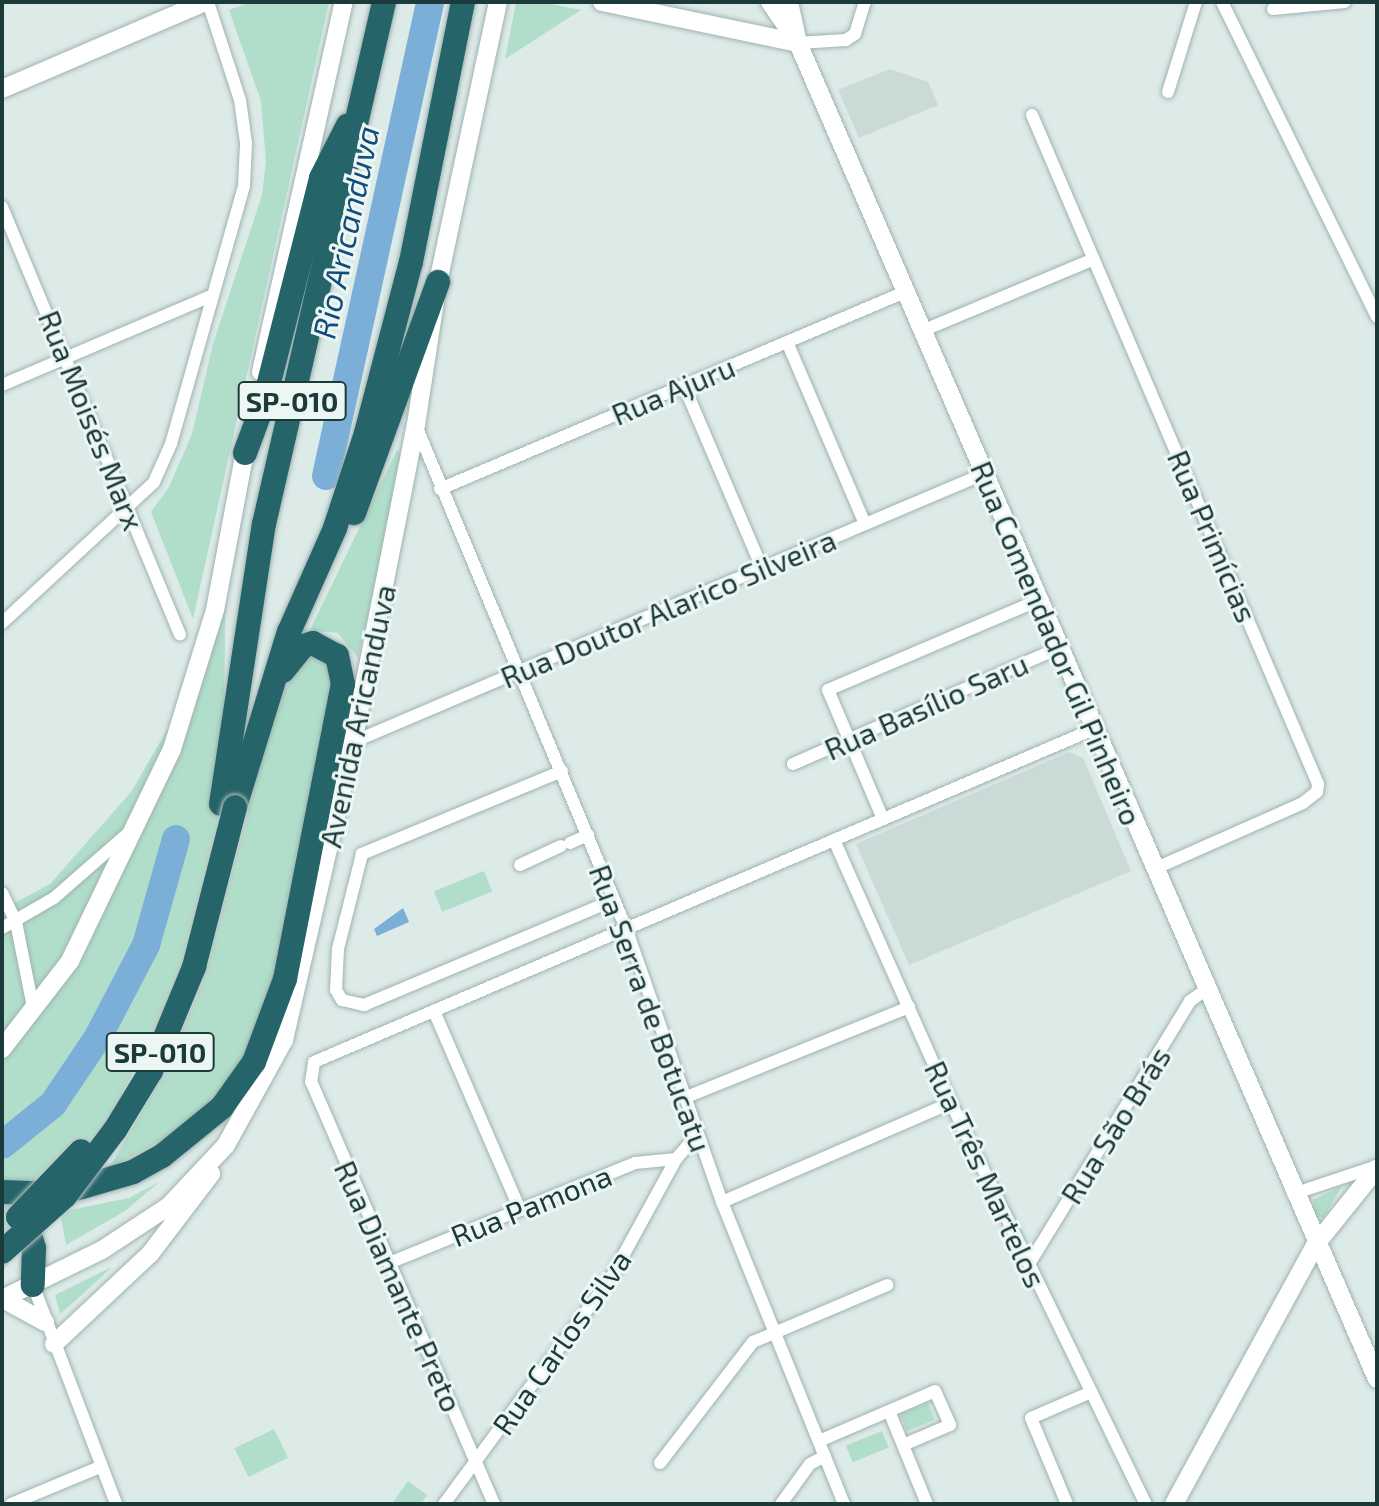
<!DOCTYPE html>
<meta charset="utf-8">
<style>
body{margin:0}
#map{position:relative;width:1379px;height:1506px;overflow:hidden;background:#dceae8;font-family:"Exo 2",sans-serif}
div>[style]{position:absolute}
.built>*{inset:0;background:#cadad7}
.green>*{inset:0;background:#b1deca;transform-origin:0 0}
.water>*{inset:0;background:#7cafd7}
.river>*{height:28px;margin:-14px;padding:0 14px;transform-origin:14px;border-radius:14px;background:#7cafd7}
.roads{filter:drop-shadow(0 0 2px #9fb2b0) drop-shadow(0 0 2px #9fb2b0)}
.street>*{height:12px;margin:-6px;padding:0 6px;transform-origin:6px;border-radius:6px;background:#fff}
.secondary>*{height:18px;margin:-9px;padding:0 9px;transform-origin:9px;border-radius:9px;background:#fff}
.highway>*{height:24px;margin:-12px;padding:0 12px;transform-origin:12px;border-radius:12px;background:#256469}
.bridges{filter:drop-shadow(0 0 2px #bbc4c4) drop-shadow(0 0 2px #bbc4c4)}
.highway-bridge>*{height:24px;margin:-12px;padding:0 12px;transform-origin:12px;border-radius:12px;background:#256469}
span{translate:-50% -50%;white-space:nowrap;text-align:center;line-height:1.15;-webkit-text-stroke:6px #ecf7f4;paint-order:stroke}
.shield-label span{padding:2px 6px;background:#ecf7f4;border:2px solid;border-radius:6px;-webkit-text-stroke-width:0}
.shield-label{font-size:28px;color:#1c3a3a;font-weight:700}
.street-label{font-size:30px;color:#1c3a3a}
.water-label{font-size:32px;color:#114c7b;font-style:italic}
.frame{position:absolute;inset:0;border:4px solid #1c3a3a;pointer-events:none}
</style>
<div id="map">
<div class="built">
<i style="clip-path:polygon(890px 69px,928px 82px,938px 105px,859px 138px,838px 90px)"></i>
<i style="clip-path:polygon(1069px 752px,1083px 758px,1131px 871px,909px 965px,856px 844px)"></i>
</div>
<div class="green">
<i style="clip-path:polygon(251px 2px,329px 2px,193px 619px,151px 512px,169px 487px,192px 434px,213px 344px,262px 195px,266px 161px,261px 101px,229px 10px)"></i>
<i style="clip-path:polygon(541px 2px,581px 10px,505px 59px,516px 3px)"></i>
<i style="clip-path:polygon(397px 450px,405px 454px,358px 658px,338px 633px,310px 630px)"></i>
<i style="clip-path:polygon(226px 540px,223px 825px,189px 959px,93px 1152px,2px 1272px,2px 910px,50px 884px,131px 792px,184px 701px)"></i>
<i style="clip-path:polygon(310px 655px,320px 657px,332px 673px,333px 688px,274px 981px,247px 1049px,210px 1114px,109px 1168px,164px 1073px,203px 980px,279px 695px)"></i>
<i style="left:484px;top:871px;width:22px;height:54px;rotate:68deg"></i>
<i style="clip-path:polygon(159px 1182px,125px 1211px,66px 1245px,60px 1212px,129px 1198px)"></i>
<i style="clip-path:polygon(1342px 1186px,1324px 1217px,1316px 1217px,1313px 1200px)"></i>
<i style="clip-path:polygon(112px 1267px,74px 1302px,60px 1314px,55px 1295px)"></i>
<i style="left:928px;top:1403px;width:18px;height:30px;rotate:68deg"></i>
<i style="left:274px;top:1429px;width:32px;height:44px;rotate:64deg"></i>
<i style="left:882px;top:1431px;width:18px;height:39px;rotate:68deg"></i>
<i style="clip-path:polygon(408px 1481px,427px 1495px,421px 1504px,392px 1504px)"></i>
</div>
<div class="water">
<i style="clip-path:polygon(403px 908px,409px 922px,377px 936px,374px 929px)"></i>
</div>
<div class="river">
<i style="left:326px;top:476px;width:485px;rotate:-77.6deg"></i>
<i style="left:2px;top:1145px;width:65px;rotate:-38.8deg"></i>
<i style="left:53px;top:1104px;width:81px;rotate:-56.1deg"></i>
<i style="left:98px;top:1037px;width:104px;rotate:-62.4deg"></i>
<i style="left:146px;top:945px;width:110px;rotate:-74.2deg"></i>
</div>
<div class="roads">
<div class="street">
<i style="left:1222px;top:2px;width:351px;rotate:63.8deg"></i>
<i style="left:1273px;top:9px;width:72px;rotate:-5.6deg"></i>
<i style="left:798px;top:43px;width:48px;rotate:-3.6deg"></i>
<i style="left:846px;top:40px;width:11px;rotate:-34deg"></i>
<i style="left:855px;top:34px;width:34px;rotate:-73deg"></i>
<i style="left:1168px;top:92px;width:94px;rotate:-72.7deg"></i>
<i style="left:1032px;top:115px;width:728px;rotate:66.85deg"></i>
<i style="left:1318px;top:784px;width:8px;rotate:97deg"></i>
<i style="left:1317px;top:792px;width:18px;rotate:142deg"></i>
<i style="left:1303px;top:803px;width:163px;rotate:156.1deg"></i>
<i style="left:2px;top:207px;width:463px;rotate:67.4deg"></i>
<i style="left:922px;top:331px;width:186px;rotate:-22.7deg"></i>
<i style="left:787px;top:342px;width:198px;rotate:66.8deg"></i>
<i style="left:2px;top:385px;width:227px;rotate:-23.1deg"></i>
<i style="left:684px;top:386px;width:198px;rotate:66.8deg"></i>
<i style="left:417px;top:428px;width:542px;rotate:67.32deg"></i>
<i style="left:626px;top:928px;width:290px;rotate:70.7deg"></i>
<i style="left:722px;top:1202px;width:326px;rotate:68deg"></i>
<i style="left:440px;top:489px;width:505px;rotate:-22.96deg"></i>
<i style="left:2px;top:623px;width:207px;rotate:-42.8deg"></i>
<i style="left:154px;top:482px;width:42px;rotate:-65.9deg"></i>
<i style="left:171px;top:444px;width:268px;rotate:-74.2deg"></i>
<i style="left:244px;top:186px;width:43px;rotate:-87.3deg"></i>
<i style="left:246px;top:143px;width:43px;rotate:-97.9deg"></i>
<i style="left:240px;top:100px;width:103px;rotate:-108.1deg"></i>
<i style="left:353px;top:742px;width:685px;rotate:-23.04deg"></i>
<i style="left:793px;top:764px;width:290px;rotate:-23.6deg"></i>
<i style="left:562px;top:771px;width:217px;rotate:157.5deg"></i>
<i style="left:362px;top:854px;width:98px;rotate:104.2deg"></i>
<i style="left:338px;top:949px;width:41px;rotate:92.8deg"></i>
<i style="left:336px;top:990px;width:12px;rotate:59deg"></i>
<i style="left:342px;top:1000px;width:23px;rotate:13deg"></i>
<i style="left:364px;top:1005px;width:271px;rotate:-22.8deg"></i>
<i style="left:883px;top:819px;width:140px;rotate:-113.1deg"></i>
<i style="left:828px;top:690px;width:229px;rotate:-23.1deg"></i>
<i style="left:834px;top:840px;width:288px;rotate:66deg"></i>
<i style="left:951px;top:1103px;width:446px;rotate:64.1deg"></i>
<i style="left:570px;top:843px;width:20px;rotate:-24deg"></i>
<i style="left:520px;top:865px;width:45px;rotate:-24.9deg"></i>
<i style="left:2px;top:893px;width:32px;rotate:64deg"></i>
<i style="left:16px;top:922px;width:92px;rotate:78.7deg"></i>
<i style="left:2px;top:928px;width:60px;rotate:-30deg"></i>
<i style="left:54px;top:898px;width:96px;rotate:-41.2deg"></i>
<i style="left:434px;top:1011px;width:217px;rotate:66.6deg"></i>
<i style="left:684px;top:1098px;width:243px;rotate:-22deg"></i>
<i style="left:1293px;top:1194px;width:89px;rotate:-18.4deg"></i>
<i style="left:722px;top:1202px;width:249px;rotate:-23.4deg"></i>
<i style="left:389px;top:1263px;width:266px;rotate:-22.1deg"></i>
<i style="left:635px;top:1163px;width:41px;rotate:-5.6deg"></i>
<i style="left:1029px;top:1264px;width:308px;rotate:-58.5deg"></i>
<i style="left:1190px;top:1001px;width:19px;rotate:-35deg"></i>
<i style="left:33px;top:1285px;width:234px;rotate:69.2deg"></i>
<i style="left:889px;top:1411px;width:100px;rotate:67.8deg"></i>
<i style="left:819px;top:1441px;width:126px;rotate:-23.3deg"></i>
<i style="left:935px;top:1391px;width:37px;rotate:66deg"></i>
<i style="left:950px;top:1425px;width:51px;rotate:156.9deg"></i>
<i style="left:660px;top:1463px;width:153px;rotate:-52.5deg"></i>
<i style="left:753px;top:1342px;width:146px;rotate:-23deg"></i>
<i style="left:11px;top:1504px;width:96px;rotate:-22.6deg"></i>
<i style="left:444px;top:1504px;width:283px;rotate:-53.6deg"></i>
<i style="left:612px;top:1276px;width:133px;rotate:-61.3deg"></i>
<i style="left:676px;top:1159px;width:32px;rotate:-49deg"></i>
<i style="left:494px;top:1504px;width:460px;rotate:-113.4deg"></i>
<i style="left:311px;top:1082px;width:20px;rotate:-81deg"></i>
<i style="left:314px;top:1062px;width:848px;rotate:-23.12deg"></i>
<i style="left:781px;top:1504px;width:49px;rotate:-54.1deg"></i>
<i style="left:810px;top:1464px;width:17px;rotate:-28deg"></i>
<i style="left:1067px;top:1504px;width:93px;rotate:-112.7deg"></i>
<i style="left:1031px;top:1418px;width:65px;rotate:-23.4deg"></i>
</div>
<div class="secondary">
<i style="left:602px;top:2px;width:200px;rotate:11.8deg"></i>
<i style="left:770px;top:2px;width:50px;rotate:55.7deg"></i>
<i style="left:798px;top:43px;width:1456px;rotate:66.57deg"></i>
<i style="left:789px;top:2px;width:42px;rotate:77.6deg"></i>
<i style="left:2px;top:89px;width:221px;rotate:-23.2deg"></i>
<i style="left:261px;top:372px;width:379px;rotate:-77.4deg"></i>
<i style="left:2px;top:1049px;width:111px;rotate:-52.3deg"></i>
<i style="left:70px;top:961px;width:235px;rotate:-64.3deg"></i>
<i style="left:172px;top:749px;width:145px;rotate:-72.8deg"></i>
<i style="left:215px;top:610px;width:173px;rotate:-79.3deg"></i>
<i style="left:2px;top:1299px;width:111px;rotate:-26.1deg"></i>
<i style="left:102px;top:1250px;width:80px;rotate:-33.3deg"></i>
<i style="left:169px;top:1206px;width:83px;rotate:-46.9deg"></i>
<i style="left:226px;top:1145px;width:120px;rotate:-61.1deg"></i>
<i style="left:284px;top:1040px;width:306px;rotate:-77deg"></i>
<i style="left:353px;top:742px;width:323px;rotate:-78.8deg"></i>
<i style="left:416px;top:425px;width:145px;rotate:-81.3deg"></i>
<i style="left:438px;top:282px;width:286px;rotate:-77.9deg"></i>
<i style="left:3px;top:1299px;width:48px;rotate:28.7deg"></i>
<i style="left:54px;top:1344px;width:132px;rotate:-43.2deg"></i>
<i style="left:150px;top:1254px;width:101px;rotate:-52.7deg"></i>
<i style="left:1174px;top:1504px;width:296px;rotate:-61.4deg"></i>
<i style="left:1316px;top:1244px;width:97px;rotate:-51.2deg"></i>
</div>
<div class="highway">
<i style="left:245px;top:453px;width:54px;rotate:-69.6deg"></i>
<i style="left:264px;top:402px;width:231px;rotate:-75.7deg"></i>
<i style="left:321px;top:178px;width:59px;rotate:-63deg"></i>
<i style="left:354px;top:513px;width:246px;rotate:-70deg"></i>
<i style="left:221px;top:804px;width:283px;rotate:-81.3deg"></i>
<i style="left:264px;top:524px;width:536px;rotate:-77.05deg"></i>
<i style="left:235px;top:807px;width:183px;rotate:-72.9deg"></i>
<i style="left:289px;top:632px;width:114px;rotate:-66.1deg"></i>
<i style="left:335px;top:528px;width:100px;rotate:-71.9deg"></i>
<i style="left:366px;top:433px;width:177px;rotate:-75.3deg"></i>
<i style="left:411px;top:262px;width:265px;rotate:-78.7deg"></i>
<i style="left:2px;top:1192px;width:56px;rotate:2deg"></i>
<i style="left:58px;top:1194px;width:78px;rotate:-16.3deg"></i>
<i style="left:133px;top:1172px;width:33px;rotate:-29deg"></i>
<i style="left:162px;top:1156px;width:77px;rotate:-39.2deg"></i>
<i style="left:222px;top:1107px;width:55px;rotate:-54.6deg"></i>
<i style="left:254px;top:1062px;width:89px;rotate:-69.5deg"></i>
<i style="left:285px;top:979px;width:301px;rotate:-78.9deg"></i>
<i style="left:343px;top:684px;width:29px;rotate:-102deg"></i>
<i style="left:337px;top:656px;width:27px;rotate:-152deg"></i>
<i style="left:313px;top:643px;width:10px;rotate:163deg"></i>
<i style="left:303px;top:646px;width:32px;rotate:129deg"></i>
<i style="left:23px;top:1210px;width:40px;rotate:74deg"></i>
<i style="left:34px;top:1248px;width:37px;rotate:92deg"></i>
</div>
</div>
<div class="bridges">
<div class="highway-bridge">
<i style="left:18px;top:1217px;width:91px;rotate:-46.3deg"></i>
<i style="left:2px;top:1252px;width:84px;rotate:-41.6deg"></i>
<i style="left:65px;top:1196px;width:83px;rotate:-52.9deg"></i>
<i style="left:115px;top:1130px;width:69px;rotate:-58.6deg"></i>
<i style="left:151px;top:1071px;width:113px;rotate:-67.5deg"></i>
<i style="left:194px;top:967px;width:165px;rotate:-75.6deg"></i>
</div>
</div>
<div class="shield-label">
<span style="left:292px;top:401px">SP-010</span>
<span style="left:160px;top:1052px">SP-010</span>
</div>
<div class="street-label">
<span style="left:673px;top:390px;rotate:-23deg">Rua Ajuru</span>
<span style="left:92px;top:420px;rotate:68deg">Rua Moisés Marx</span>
<span style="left:1213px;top:536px;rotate:67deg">Rua Primícias</span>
<span style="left:668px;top:608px;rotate:-23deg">Rua Doutor Alarico Silveira</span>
<span style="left:1057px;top:643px;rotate:67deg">Rua Comendador Gil Pinheiro</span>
<span style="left:926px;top:706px;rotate:-24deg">Rua Basílio Saru</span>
<span style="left:357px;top:716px;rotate:-78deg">Avenida Aricanduva</span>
<span style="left:651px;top:1008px;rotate:70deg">Rua Serra de Botucatu</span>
<span style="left:1115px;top:1125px;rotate:-58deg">Rua São Brás</span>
<span style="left:986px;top:1174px;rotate:65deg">Rua Três Martelos</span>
<span style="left:531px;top:1205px;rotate:-22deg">Rua Pamona</span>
<span style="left:399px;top:1286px;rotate:66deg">Rua Diamante Preto</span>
<span style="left:561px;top:1342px;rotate:-55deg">Rua Carlos Silva</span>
</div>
<div class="water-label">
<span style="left:345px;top:232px;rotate:-78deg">Rio Aricanduva</span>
</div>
<div class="frame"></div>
</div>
